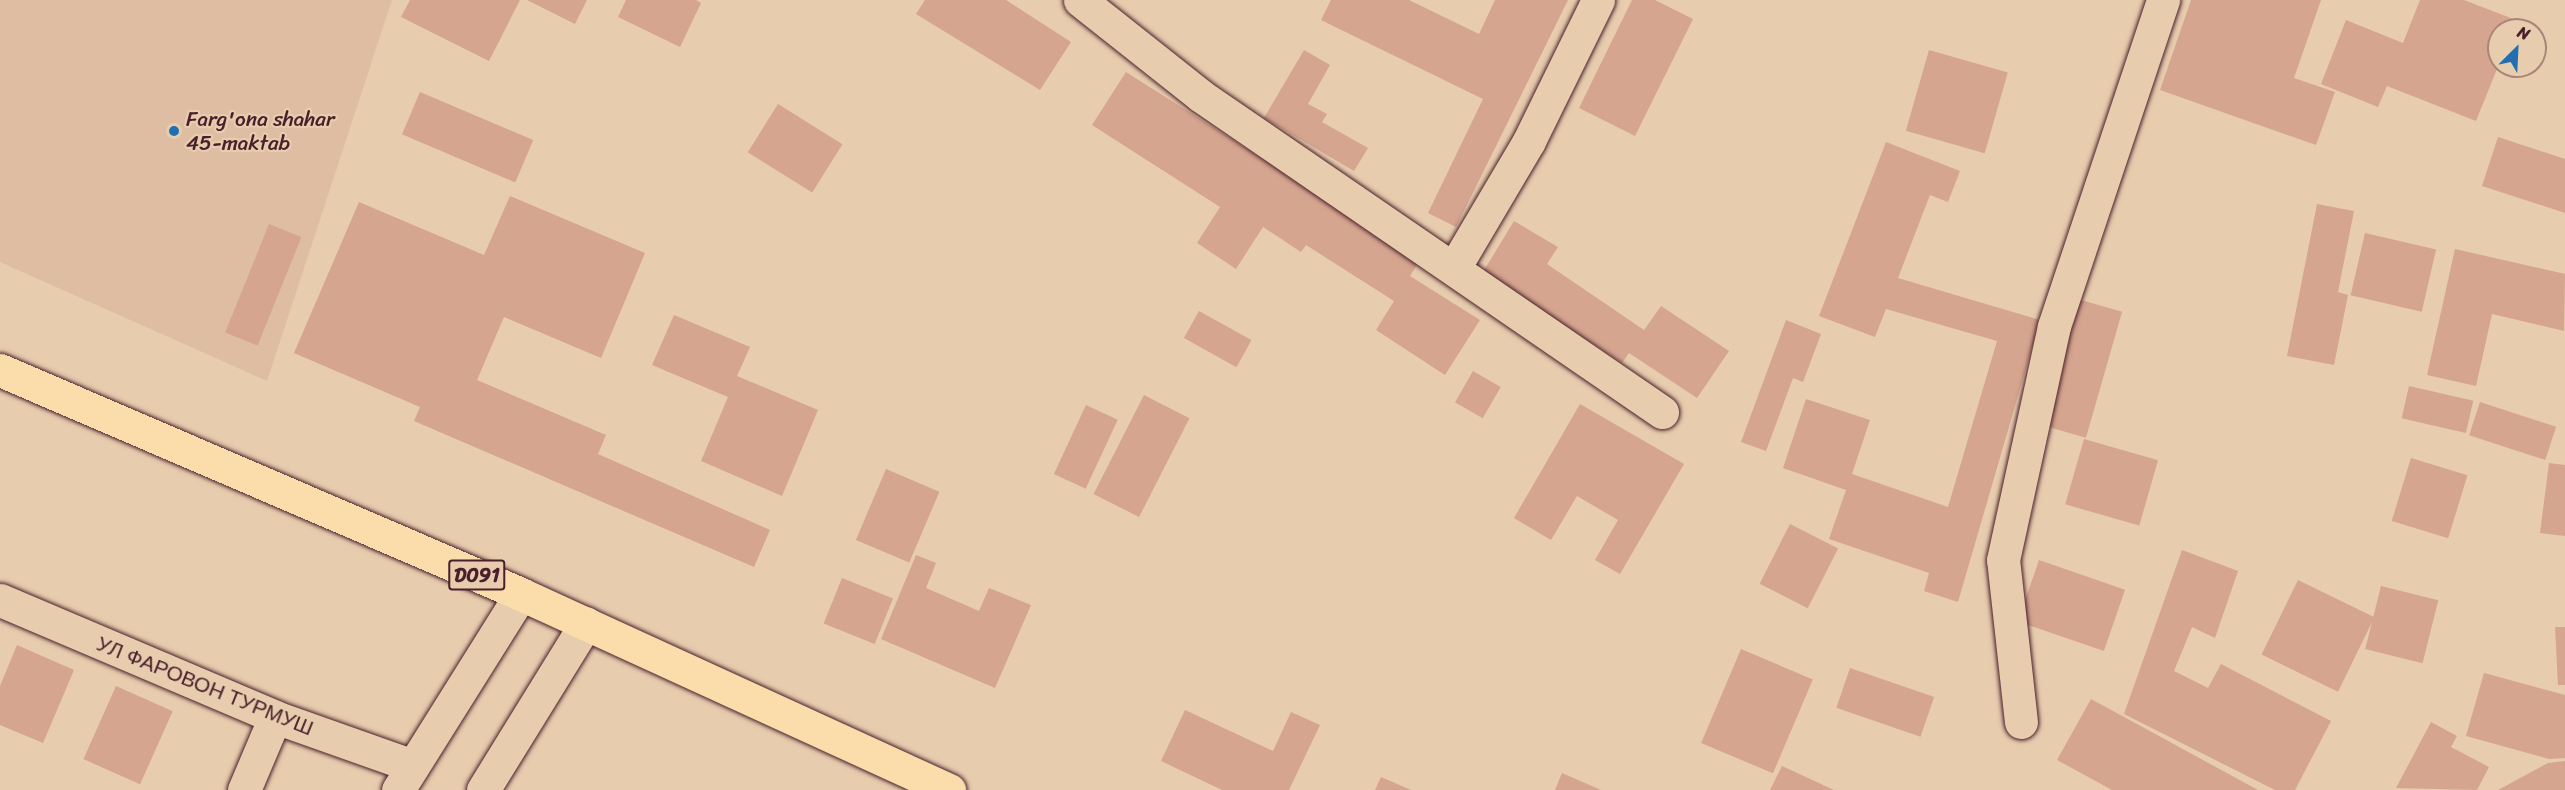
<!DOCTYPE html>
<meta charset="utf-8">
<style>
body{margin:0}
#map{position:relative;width:2565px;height:790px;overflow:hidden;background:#e7ccae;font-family:Sriracha,sans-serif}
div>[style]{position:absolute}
.built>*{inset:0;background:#dfbda3}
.building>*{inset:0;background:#d5a58f;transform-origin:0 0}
.roads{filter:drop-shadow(0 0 2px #4a1f2b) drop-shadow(0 0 2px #4a1f2b)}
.minor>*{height:33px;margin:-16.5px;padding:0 16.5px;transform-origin:16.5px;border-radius:16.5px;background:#e7ccae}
.tertiary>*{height:33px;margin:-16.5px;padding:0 16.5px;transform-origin:16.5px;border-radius:16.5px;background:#e7ccae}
.primary>*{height:33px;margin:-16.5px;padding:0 16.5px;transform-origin:16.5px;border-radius:16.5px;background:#fbddab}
.dots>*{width:16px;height:16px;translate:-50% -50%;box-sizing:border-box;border:3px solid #e7ccae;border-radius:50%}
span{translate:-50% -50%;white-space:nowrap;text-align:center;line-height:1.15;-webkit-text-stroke:4.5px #e7ccae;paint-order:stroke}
.shield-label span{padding:2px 4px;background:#e7ccae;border:2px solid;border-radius:4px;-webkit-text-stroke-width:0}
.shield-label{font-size:20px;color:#4a1f2b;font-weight:700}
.poi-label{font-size:21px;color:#4a1f2b}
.left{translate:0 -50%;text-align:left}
.street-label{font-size:21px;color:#4a1f2b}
.north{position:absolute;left:2487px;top:18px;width:60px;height:60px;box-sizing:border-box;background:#e7ccae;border:2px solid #a8877a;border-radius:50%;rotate:24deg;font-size:16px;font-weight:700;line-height:24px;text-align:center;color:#4a1f2b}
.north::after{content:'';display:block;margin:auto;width:21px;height:27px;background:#1f6fb2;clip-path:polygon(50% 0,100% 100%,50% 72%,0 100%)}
</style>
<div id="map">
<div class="built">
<i style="clip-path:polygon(0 0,392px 0,267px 381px,0 262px)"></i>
</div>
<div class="building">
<i style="clip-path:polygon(410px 0,520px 0,489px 61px,401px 17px)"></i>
<i style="clip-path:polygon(527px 0,587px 0,575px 24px)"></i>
<i style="clip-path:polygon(626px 0,696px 0,701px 3px,680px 47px,618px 17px)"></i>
<i style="clip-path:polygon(925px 0,1006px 0,1071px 42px,1040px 90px,916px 14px)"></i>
<i style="clip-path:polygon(1331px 0,1409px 0,1479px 34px,1495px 0,1568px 0,1456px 227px,1428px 213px,1483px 99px,1321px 20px)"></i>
<i style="clip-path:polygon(1632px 0,1655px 0,1693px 19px,1635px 136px,1579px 108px)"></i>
<i style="clip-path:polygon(2191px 0,2321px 0,2294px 78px,2335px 92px,2316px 145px,2160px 90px)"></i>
<i style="clip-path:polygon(2420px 0,2464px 0,2516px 20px,2512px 30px,2499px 30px,2499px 64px,2476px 121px,2387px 86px,2378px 107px,2321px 84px,2346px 20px,2403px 43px)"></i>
<i style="clip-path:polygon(1304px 50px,1330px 65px,1308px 104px,1327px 114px,1322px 122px,1368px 148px,1354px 171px,1264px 118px)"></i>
<i style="left:1929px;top:50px;width:82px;height:84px;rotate:16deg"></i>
<i style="clip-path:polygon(1126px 72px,1332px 203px,1424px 254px,1410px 276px,1480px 320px,1445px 375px,1376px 330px,1394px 301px,1306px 245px,1301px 252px,1263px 227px,1236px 269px,1197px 243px,1220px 207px,1092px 125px)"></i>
<i style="left:420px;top:92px;width:123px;height:46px;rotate:23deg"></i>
<i style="left:778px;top:104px;width:76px;height:57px;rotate:32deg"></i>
<i style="clip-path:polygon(2498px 137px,2565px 159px,2565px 213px,2482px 186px)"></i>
<i style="clip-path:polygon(1886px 142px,1960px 171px,1948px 202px,1930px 195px,1898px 278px,2040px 320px,1958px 602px,1924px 591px,1929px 573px,1829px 539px,1846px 490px,1783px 468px,1806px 399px,1870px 420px,1852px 474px,1948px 507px,1997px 341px,1886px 309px,1875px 337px,1819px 316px)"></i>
<i style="clip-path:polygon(510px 196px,645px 253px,601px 358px,504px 317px,477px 380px,606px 435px,598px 454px,770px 530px,754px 567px,414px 421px,420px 407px,294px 353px,359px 202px,484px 255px)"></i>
<i style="clip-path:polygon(2317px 204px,2354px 211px,2338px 292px,2348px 295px,2334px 365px,2287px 356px)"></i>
<i style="clip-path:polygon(1514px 221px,1558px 247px,1547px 264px,1644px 330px,1661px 306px,1729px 351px,1697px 398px,1629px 353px,1622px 363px,1483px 272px)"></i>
<i style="left:269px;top:224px;width:35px;height:117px;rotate:22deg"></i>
<i style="left:2365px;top:233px;width:73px;height:64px;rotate:13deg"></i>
<i style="clip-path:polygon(2455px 249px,2565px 274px,2564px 331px,2492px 314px,2476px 386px,2427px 375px)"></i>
<i style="left:2074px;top:298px;width:50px;height:131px;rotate:16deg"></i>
<i style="left:1199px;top:311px;width:60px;height:31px;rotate:29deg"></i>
<i style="clip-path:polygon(674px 315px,750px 347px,737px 376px,818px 410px,782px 496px,701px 461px,728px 397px,652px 365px)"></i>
<i style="clip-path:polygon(1786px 320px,1821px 334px,1803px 382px,1793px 378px,1766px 451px,1741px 442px)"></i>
<i style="left:1473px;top:371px;width:32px;height:36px;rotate:30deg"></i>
<i style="left:2409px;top:386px;width:66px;height:33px;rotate:13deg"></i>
<i style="left:1144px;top:395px;width:51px;height:111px;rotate:27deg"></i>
<i style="left:2480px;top:402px;width:80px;height:35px;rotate:18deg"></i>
<i style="clip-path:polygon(1580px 404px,1684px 464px,1620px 574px,1595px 560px,1618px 520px,1577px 496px,1551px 540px,1514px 518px)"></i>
<i style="left:1086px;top:405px;width:35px;height:76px;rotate:25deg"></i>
<i style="left:2084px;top:439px;width:77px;height:68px;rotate:16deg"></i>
<i style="left:2411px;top:458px;width:59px;height:66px;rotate:17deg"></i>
<i style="clip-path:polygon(2549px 463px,2565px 465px,2565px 536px,2540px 533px)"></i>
<i style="left:886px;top:469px;width:58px;height:77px;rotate:23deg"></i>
<i style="left:1790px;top:524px;width:54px;height:67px;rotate:27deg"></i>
<i style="clip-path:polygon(2182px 550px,2238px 571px,2215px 638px,2192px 627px,2174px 671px,2208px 688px,2221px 664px,2331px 721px,2295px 790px,2275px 790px,2124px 714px)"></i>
<i style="clip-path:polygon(916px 555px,936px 563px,926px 588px,979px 611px,989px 588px,1031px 605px,995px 688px,881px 639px)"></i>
<i style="left:2039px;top:560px;width:91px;height:65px;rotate:19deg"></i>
<i style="left:842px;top:578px;width:55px;height:49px;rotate:22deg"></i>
<i style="left:2298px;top:580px;width:85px;height:83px;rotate:26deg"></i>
<i style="left:2381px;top:586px;width:59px;height:65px;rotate:14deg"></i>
<i style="clip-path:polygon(2555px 627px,2565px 627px,2565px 685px,2558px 685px)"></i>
<i style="clip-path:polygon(17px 645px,74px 670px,43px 743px,0 725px,0 686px)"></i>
<i style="left:1741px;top:649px;width:78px;height:102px;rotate:23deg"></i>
<i style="left:1850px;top:668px;width:89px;height:42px;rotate:19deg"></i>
<i style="clip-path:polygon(2484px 673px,2565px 695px,2565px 758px,2549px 759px,2466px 736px)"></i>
<i style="left:116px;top:686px;width:62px;height:80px;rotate:24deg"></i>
<i style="clip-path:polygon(2091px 699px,2181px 748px,2258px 790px,2112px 790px,2057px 760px)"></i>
<i style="clip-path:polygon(1185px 710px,1273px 751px,1291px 712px,1320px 725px,1289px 790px,1222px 790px,1161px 761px)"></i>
<i style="clip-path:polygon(2431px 722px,2457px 736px,2451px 747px,2489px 767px,2477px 790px,2396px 788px)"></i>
<i style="clip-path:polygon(2565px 761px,2565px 790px,2498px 790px,2548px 763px)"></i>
<i style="clip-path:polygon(1782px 766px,1834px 790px,1770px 790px)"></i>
<i style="clip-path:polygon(1562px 773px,1601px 790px,1555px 790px)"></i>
<i style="clip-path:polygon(1381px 777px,1411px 790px,1375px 790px)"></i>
</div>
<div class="roads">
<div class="minor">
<i style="left:1080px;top:0;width:154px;rotate:38.4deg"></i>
<i style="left:1201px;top:96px;width:559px;rotate:34.43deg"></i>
<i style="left:1454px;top:268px;width:147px;rotate:-59.4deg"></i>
<i style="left:1529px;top:141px;width:157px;rotate:-63.9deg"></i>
<i style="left:0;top:600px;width:299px;rotate:23deg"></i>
<i style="left:275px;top:717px;width:146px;rotate:19.5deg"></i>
<i style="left:2021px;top:722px;width:163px;rotate:-96.3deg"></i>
<i style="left:2003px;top:560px;width:239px;rotate:-77.7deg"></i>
<i style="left:2054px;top:326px;width:344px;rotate:-71.5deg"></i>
<i style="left:244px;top:790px;width:79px;rotate:-67deg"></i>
</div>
<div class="tertiary">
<i style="left:398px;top:790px;width:231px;rotate:-57.9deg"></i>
<i style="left:483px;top:790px;width:196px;rotate:-58.3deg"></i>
</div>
<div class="primary">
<i style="left:0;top:370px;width:567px;rotate:23.26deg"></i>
<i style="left:521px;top:594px;width:471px;rotate:24.6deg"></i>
</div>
</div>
<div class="dots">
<i style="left:174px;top:131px;background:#1f6fb2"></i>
</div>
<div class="shield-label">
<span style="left:477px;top:575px">D091</span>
</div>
<div class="poi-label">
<span class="left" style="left:186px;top:131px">Farg'ona shahar<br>45-maktab</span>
</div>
<div class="street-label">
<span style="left:205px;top:686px;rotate:22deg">УЛ ФАРОВОН ТУРМУШ</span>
</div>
<div class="north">N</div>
</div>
